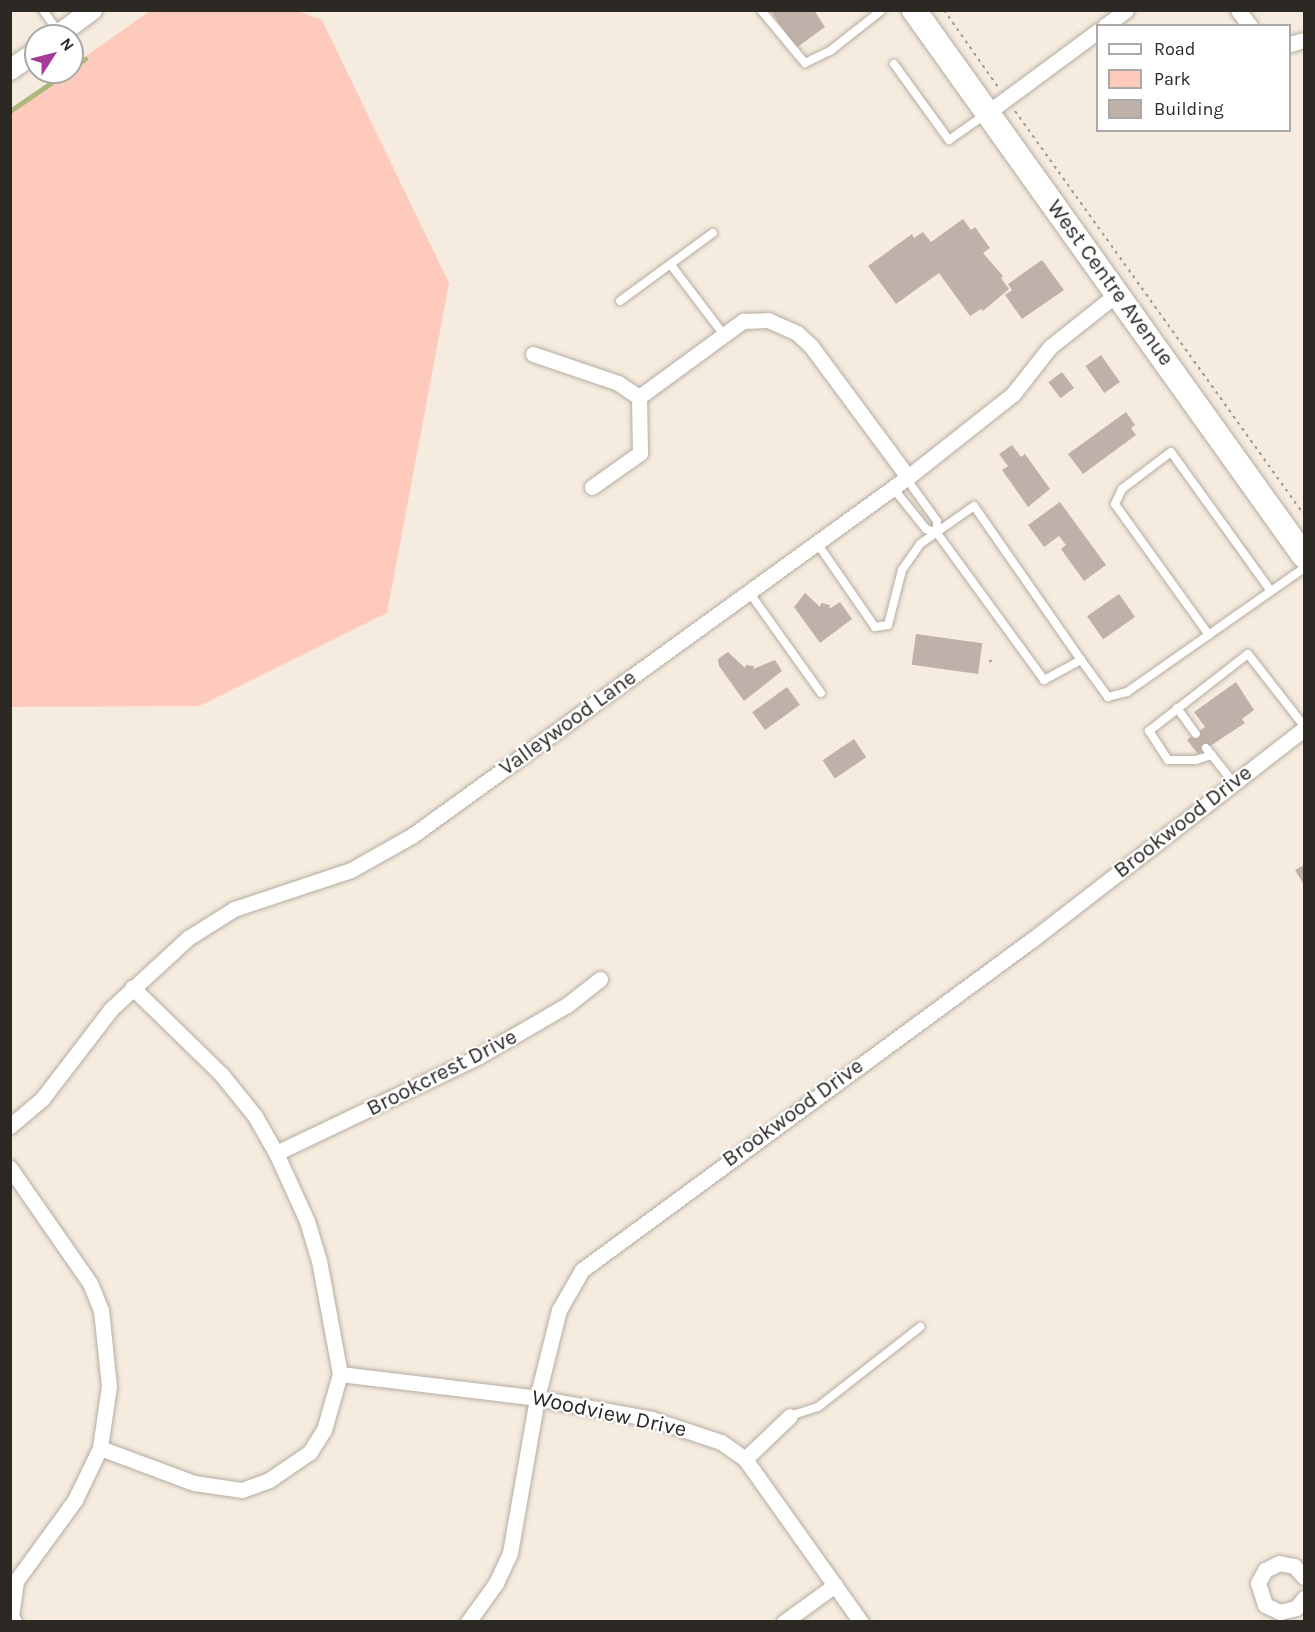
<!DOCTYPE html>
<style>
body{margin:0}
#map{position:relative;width:1315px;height:1632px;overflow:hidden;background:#f5ecdf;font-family:Karla,sans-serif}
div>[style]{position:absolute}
.green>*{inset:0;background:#fecabb}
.stream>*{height:4.5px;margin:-2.25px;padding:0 2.25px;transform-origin:2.25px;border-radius:2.25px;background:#abb97c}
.building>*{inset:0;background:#bfb1a9;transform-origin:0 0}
.path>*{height:2px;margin-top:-1px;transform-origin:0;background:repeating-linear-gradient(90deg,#9f988f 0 3px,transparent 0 7.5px)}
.roads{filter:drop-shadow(0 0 2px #b6ada1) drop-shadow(0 0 2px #b6ada1)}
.service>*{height:8px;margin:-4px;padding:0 4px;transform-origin:4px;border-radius:4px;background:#fff}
.minor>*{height:15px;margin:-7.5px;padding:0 7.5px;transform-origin:7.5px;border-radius:7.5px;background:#fff}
.tertiary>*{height:20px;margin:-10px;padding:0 10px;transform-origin:10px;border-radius:10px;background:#fff}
.primary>*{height:24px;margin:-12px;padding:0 12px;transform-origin:12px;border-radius:12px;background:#fff}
span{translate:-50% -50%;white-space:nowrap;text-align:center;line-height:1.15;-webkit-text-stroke:4.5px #fff;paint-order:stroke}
.street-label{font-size:22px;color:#2c2924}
.frame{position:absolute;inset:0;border:12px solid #2c2924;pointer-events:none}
.legend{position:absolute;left:1096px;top:24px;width:195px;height:108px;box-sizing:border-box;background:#fff;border:2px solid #aba9a7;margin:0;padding:8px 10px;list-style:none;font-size:18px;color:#2c2924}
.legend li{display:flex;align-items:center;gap:12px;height:30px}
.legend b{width:30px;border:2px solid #aba9a7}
.north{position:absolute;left:24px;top:24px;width:60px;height:60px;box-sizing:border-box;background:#fff;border:2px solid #aba9a7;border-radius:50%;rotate:54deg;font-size:16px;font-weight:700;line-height:24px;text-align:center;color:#2c2924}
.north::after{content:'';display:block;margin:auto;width:21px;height:27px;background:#a73a99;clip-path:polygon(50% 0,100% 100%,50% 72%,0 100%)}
</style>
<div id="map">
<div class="green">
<i style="clip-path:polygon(150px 11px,298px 11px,322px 20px,449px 283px,387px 613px,199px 706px,11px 707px,11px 109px,63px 72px,72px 72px,72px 66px)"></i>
</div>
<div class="stream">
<i style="left:72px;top:68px;width:16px;rotate:-35deg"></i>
<i style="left:10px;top:111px;width:69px;rotate:-34.4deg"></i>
</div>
<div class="building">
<i style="clip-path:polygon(770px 10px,814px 10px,825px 27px,796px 48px)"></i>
<i style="clip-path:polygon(963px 219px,971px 230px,975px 227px,990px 248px,983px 253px,1003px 276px,1001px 278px,1009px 289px,983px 311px,981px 309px,970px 316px,939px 273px,896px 304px,868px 266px,912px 234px,914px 238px,923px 232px,931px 242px)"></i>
<i style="clip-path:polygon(1042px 260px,1064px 290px,1022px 319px,1005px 295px,1012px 290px,1008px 284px)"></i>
<i style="left:1101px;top:355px;width:33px;height:19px;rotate:55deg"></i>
<i style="left:1062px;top:372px;width:20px;height:17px;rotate:53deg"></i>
<i style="clip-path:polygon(1126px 412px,1135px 425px,1131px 428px,1136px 435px,1083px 474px,1068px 454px)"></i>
<i style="clip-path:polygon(1012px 445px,1021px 457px,1025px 454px,1050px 489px,1028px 507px,1002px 470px,1008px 466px,999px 454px)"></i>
<i style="clip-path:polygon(1060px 502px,1106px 565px,1084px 581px,1061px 549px,1066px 545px,1059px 536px,1044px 547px,1028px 525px)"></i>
<i style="clip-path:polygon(805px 593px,820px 607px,821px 603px,830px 605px,829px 609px,840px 602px,852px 619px,820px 643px,794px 607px)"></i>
<i style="left:1119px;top:594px;width:28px;height:39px;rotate:55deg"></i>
<i style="left:916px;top:634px;width:67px;height:31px;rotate:8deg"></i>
<i style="clip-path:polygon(728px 652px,745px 668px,746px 665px,754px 666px,753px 669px,775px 660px,782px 671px,744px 701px,719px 666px,718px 659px)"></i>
<i style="clip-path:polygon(1236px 682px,1254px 710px,1242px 719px,1245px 723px,1198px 754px,1187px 740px,1205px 727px,1194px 712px)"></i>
<i style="left:787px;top:687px;width:22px;height:43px;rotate:54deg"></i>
<i style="left:854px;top:739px;width:22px;height:38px;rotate:56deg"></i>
<i style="clip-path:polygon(1304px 865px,1304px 882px,1303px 883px,1295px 870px)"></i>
</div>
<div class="path">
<i style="left:944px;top:10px;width:94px;rotate:55deg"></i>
<i style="left:1015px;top:111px;width:496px;rotate:54.4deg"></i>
<i style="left:989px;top:662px;width:4px;rotate:-34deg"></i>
</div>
<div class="roads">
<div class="service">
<i style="left:43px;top:10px;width:28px;rotate:55deg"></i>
<i style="left:761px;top:10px;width:69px;rotate:50.3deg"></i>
<i style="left:805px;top:63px;width:28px;rotate:-26deg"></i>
<i style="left:830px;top:51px;width:66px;rotate:-38.3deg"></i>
<i style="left:894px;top:64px;width:94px;rotate:54.1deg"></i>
<i style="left:949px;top:140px;width:45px;rotate:-35.1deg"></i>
<i style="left:671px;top:265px;width:88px;rotate:52.9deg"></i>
<i style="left:620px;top:301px;width:115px;rotate:-36.2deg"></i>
<i style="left:893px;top:488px;width:53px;rotate:51.2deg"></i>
<i style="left:926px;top:529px;width:12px;rotate:20deg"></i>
<i style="left:937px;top:533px;width:12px;rotate:-90deg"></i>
<i style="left:937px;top:521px;width:53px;rotate:-125.8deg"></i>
<i style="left:937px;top:533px;width:182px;rotate:53.9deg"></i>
<i style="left:1044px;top:680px;width:42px;rotate:-28.4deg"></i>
<i style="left:1081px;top:660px;width:46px;rotate:53.9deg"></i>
<i style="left:1108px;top:697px;width:20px;rotate:-15deg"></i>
<i style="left:1127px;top:692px;width:216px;rotate:-35deg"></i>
<i style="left:817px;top:543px;width:102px;rotate:55.4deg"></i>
<i style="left:875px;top:627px;width:13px;rotate:-9deg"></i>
<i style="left:888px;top:625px;width:57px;rotate:-75.7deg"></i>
<i style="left:902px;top:570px;width:32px;rotate:-55deg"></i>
<i style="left:920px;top:544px;width:66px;rotate:-35.1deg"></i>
<i style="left:974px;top:506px;width:188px;rotate:55.2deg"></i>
<i style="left:749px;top:592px;width:124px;rotate:54.5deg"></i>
<i style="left:1209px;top:635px;width:161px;rotate:-125.7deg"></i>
<i style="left:1115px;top:504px;width:17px;rotate:-65deg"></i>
<i style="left:1122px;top:489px;width:61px;rotate:-37.1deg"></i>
<i style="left:1171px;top:452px;width:171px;rotate:54.3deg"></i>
<i style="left:1177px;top:708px;width:32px;rotate:54deg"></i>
<i style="left:1206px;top:748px;width:43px;rotate:51.5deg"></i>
<i style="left:1212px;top:755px;width:17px;rotate:163deg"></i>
<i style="left:1196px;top:760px;width:28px;rotate:180deg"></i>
<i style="left:1168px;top:760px;width:35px;rotate:-123deg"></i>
<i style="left:1149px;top:731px;width:125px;rotate:-37.9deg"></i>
<i style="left:1248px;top:654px;width:91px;rotate:52.1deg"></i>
<i style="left:790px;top:1416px;width:29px;rotate:-18deg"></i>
<i style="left:818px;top:1407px;width:130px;rotate:-38.1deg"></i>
</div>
<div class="minor">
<i style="left:1238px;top:10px;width:20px;rotate:53deg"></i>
<i style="left:1105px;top:26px;width:26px;rotate:-37deg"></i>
<i style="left:1290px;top:44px;width:15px;rotate:-16deg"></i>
<i style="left:987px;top:113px;width:138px;rotate:-36.5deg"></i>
<i style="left:533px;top:354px;width:90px;rotate:18.8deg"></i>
<i style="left:618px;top:383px;width:25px;rotate:34deg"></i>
<i style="left:639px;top:397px;width:129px;rotate:-36.2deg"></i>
<i style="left:743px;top:321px;width:25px;rotate:-2deg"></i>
<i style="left:768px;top:320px;width:32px;rotate:24deg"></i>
<i style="left:797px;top:333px;width:19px;rotate:43deg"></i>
<i style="left:811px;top:346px;width:163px;rotate:53.5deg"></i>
<i style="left:592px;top:487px;width:59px;rotate:-35.3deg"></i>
<i style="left:640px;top:453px;width:56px;rotate:-91deg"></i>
<i style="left:10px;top:1126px;width:42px;rotate:-40.2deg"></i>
<i style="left:42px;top:1099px;width:113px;rotate:-52.5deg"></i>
<i style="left:111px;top:1009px;width:105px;rotate:-42.7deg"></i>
<i style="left:188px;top:938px;width:54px;rotate:-32.2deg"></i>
<i style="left:234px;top:909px;width:123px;rotate:-18.4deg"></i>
<i style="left:351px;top:870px;width:71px;rotate:-29.4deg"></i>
<i style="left:413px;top:835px;width:611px;rotate:-35.88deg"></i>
<i style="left:908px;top:477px;width:134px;rotate:-38.3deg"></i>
<i style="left:1013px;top:394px;width:60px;rotate:-51.8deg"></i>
<i style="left:1050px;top:347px;width:87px;rotate:-38.5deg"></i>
<i style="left:276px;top:1153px;width:225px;rotate:-25.5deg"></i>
<i style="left:479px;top:1056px;width:102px;rotate:-30.1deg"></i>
<i style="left:567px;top:1005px;width:42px;rotate:-38.2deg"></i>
<i style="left:10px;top:1168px;width:140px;rotate:55.2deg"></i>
<i style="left:90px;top:1283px;width:29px;rotate:68deg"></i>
<i style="left:101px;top:1310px;width:76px;rotate:84deg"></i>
<i style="left:109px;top:1386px;width:63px;rotate:98.3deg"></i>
<i style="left:100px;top:1448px;width:58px;rotate:115.7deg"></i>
<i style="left:75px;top:1500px;width:100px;rotate:126.1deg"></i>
<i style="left:16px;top:1581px;width:35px;rotate:98deg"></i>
<i style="left:11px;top:1616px;width:7px;rotate:63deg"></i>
<i style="left:340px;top:1374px;width:198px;rotate:6.9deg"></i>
<i style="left:537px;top:1398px;width:117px;rotate:10.3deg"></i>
<i style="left:652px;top:1419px;width:73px;rotate:18.4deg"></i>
<i style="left:721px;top:1442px;width:29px;rotate:35deg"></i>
<i style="left:745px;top:1459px;width:200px;rotate:54.6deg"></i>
<i style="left:100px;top:1448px;width:100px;rotate:20.4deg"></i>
<i style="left:194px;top:1483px;width:49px;rotate:8.3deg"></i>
<i style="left:242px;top:1490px;width:29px;rotate:-20deg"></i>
<i style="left:269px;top:1480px;width:50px;rotate:-34.3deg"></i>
<i style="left:310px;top:1452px;width:26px;rotate:-58deg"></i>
<i style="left:324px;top:1430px;width:58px;rotate:-74.1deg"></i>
<i style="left:340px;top:1374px;width:115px;rotate:-100.5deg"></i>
<i style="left:319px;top:1261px;width:42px;rotate:-106.7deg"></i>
<i style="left:307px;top:1221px;width:75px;rotate:-114.5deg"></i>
<i style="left:276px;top:1153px;width:43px;rotate:-119.6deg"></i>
<i style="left:255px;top:1116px;width:54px;rotate:-129deg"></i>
<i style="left:221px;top:1074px;width:124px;rotate:-135.7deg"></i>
<i style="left:745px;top:1459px;width:62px;rotate:-43.7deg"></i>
<i style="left:1304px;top:1577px;width:15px;rotate:-132deg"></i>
<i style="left:1294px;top:1566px;width:15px;rotate:-169deg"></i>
<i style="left:1279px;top:1563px;width:16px;rotate:153deg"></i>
<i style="left:1265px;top:1570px;width:15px;rotate:118deg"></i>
<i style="left:1258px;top:1583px;width:23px;rotate:72deg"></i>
<i style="left:1265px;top:1605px;width:17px;rotate:25deg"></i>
<i style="left:1280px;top:1612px;width:16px;rotate:-14deg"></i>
<i style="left:1296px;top:1608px;width:13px;rotate:-51deg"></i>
<i style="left:468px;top:1622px;width:48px;rotate:-54.3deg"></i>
<i style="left:496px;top:1583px;width:33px;rotate:-65deg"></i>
<i style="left:510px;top:1553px;width:157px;rotate:-80.1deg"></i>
<i style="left:537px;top:1398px;width:91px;rotate:-76deg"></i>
<i style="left:559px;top:1310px;width:46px;rotate:-60.1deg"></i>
<i style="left:582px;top:1270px;width:559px;rotate:-36.28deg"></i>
<i style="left:1033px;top:939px;width:343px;rotate:-37.8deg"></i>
<i style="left:784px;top:1622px;width:63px;rotate:-36deg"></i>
</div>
<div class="tertiary">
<i style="left:57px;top:36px;width:44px;rotate:-36.6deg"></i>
<i style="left:10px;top:70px;width:32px;rotate:-35deg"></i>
</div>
<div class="primary">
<i style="left:914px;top:10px;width:671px;rotate:54.46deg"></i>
</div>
</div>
<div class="street-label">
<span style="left:1110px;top:283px;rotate:54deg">West Centre Avenue</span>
<span style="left:568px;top:723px;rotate:-36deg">Valleywood Lane</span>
<span style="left:1183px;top:822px;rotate:-38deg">Brookwood Drive</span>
<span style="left:442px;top:1073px;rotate:-27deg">Brookcrest Drive</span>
<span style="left:793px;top:1113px;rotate:-36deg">Brookwood Drive</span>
<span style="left:609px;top:1414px;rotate:12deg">Woodview Drive</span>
</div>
<div class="frame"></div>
<ul class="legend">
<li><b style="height:8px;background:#fff"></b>Road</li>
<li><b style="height:16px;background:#fecabb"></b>Park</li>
<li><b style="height:16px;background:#bfb1a9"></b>Building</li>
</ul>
<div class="north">N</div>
</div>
